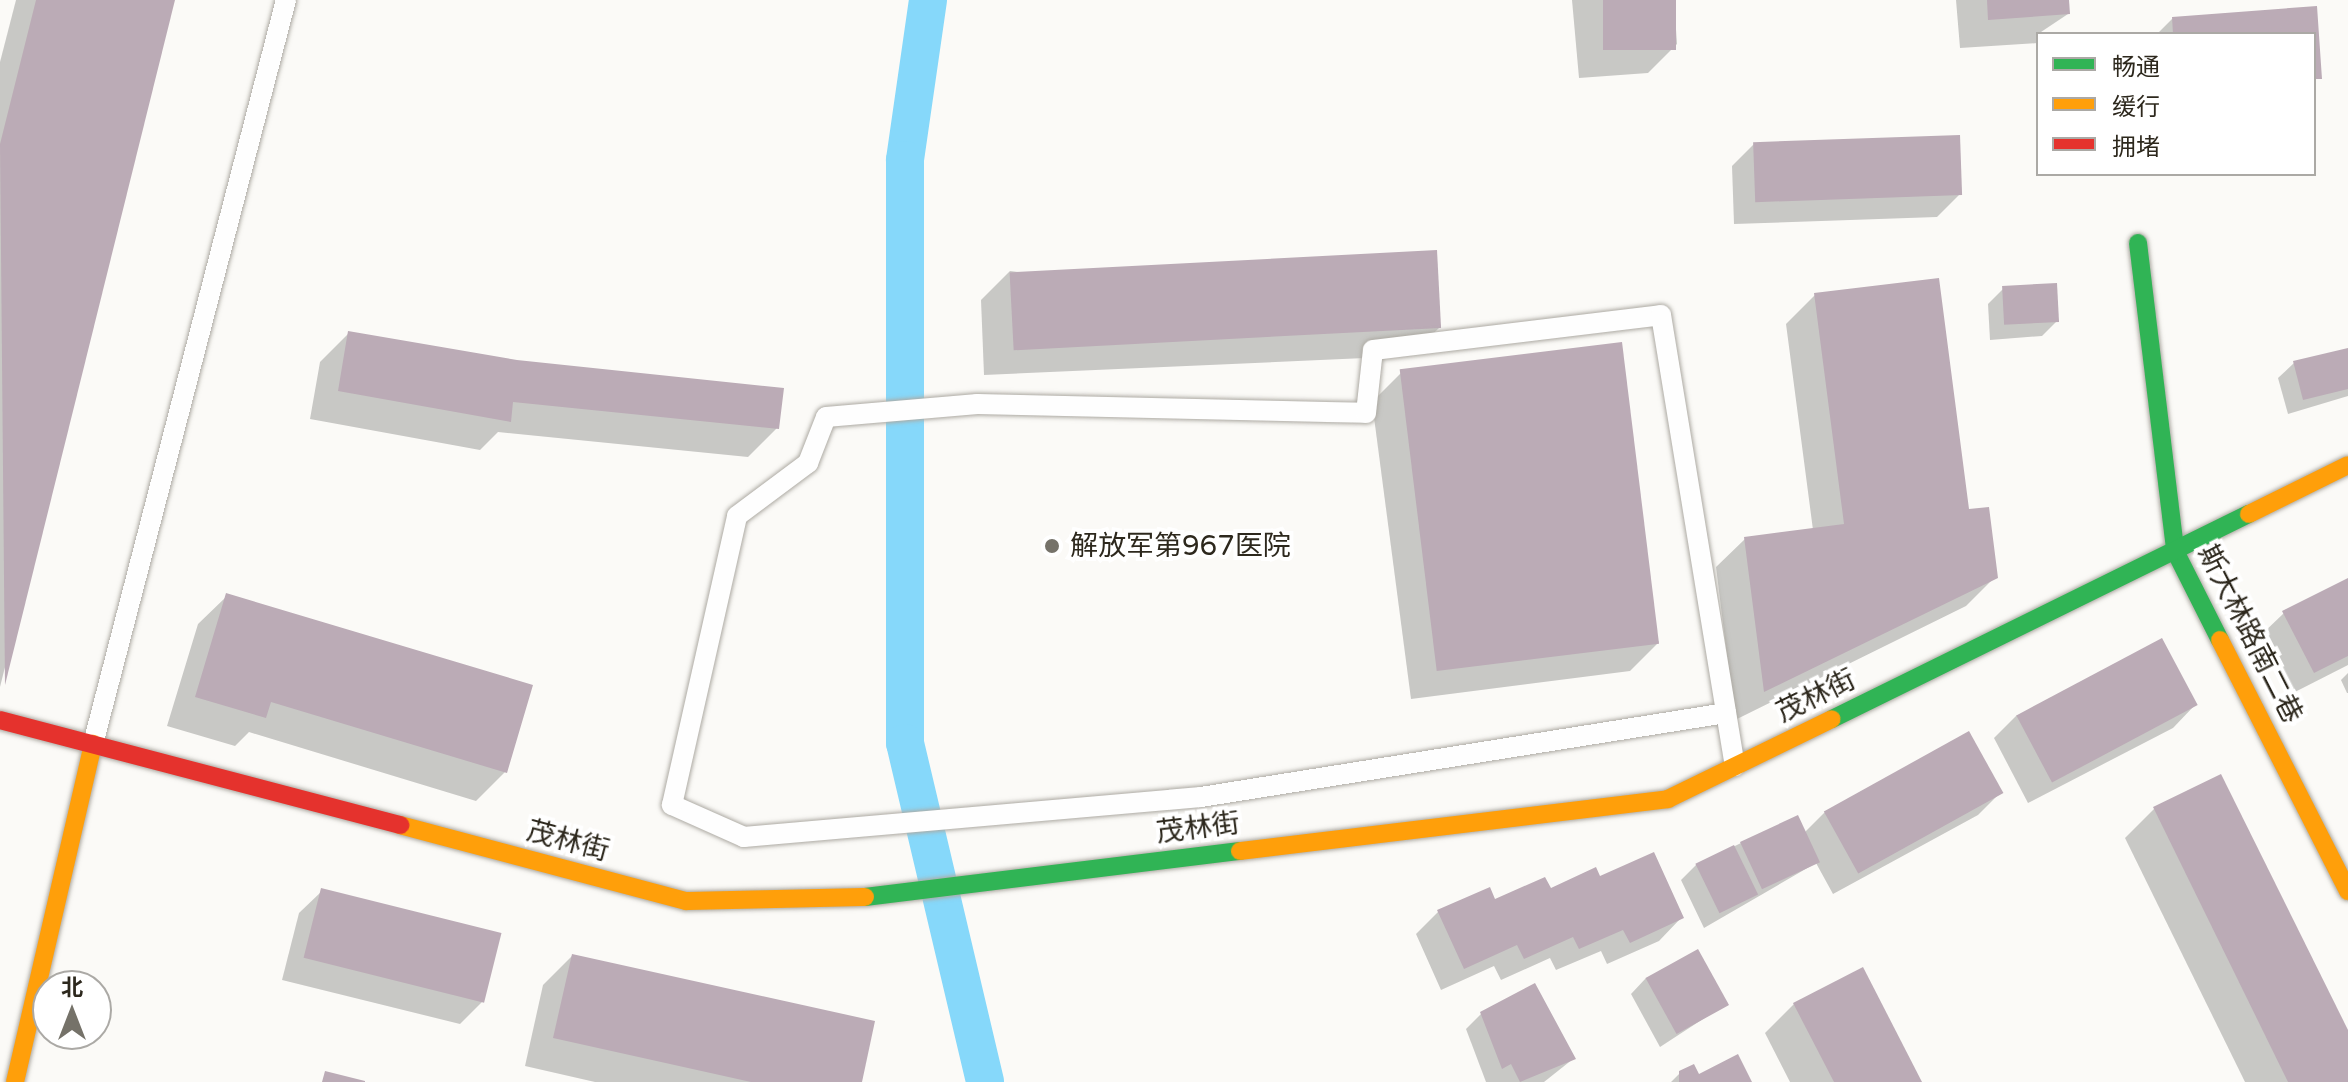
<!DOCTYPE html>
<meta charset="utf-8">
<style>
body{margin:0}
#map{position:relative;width:2348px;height:1082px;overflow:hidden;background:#fbfaf7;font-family:"Varela Round","Noto Sans SC",sans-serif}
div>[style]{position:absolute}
.shadow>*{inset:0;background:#0003}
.canal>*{height:38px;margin:-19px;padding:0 19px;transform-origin:19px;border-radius:19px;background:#86d8fa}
.building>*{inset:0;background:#bbabb6;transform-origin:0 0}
.roads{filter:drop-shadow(0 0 2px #adaaa3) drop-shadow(0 0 2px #adaaa3)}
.lane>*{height:20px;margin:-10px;padding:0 10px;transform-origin:10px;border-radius:10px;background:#fefefe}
.fast>*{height:18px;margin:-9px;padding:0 9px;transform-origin:9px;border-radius:9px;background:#30b455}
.slow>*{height:18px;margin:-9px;padding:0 9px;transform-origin:9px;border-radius:9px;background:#ff9f0a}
.jam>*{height:18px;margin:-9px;padding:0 9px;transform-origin:9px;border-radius:9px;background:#e5322d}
.dots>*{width:22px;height:22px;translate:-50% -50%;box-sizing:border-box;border:4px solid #fff;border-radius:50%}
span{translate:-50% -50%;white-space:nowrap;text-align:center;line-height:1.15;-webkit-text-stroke:8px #fff;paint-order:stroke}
.poi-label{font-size:28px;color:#2d281d}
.left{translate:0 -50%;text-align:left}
.street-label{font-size:28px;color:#2d281d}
.legend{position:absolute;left:2036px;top:32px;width:280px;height:144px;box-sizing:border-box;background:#fff;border:2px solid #aba9a5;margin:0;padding:10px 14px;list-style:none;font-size:24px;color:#2d281d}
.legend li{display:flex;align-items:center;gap:16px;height:40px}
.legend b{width:40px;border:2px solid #aba9a5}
.north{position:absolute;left:32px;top:970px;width:80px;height:80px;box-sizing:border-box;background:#fff;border:2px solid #aba9a5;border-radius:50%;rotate:0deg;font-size:22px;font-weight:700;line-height:32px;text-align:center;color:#2d281d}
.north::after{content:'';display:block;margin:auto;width:28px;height:36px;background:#757269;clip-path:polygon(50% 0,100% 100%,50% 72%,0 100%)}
</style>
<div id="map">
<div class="shadow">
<i style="clip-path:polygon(16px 0,173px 0,0 687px,0 62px)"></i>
<i style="clip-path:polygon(1572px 0,1674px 0,1677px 44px,1648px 73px,1579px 78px)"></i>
<i style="clip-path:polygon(1956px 0,2067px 0,2068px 14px,2038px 34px,2038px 43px,1960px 48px)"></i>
<i style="clip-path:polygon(2315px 8px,2314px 84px,2314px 34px,2157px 34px,2172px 19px)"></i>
<i style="clip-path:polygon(1754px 144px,1960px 194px,1937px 217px,1734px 224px,1732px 166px)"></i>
<i style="clip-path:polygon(1010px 271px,1439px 328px,1410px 356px,984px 375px,981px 300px)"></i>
<i style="clip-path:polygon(2003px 289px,2057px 321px,2042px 336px,1990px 340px,1988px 304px)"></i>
<i style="clip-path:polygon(1815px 295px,1967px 511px,1995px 577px,1966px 606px,1735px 720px,1716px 567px,1745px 539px,1813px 530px,1786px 324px)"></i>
<i style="clip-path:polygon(349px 333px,777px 428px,748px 457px,498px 432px,480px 450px,310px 419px,320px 362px)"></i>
<i style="clip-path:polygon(2348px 350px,2348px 396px,2288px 414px,2278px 378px,2294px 363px)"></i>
<i style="clip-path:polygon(1401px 373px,1659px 642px,1630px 671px,1411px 699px,1372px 402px)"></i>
<i style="clip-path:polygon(2348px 580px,2348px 665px,2291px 694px,2261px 635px,2284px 613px)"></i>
<i style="clip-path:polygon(227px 596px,505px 772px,476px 801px,249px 732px,235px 746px,167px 726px,198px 624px)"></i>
<i style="clip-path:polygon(2348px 673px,2348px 693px,2347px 693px,2341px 680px)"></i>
<i style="clip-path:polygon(2195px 705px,2173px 728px,2028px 803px,1994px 738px,2017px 715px)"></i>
<i style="clip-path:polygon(1969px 734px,2001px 792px,1978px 815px,1833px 894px,1816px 863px,1704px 928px,1681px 880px,1696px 865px,1741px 843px,1804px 833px,1824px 813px)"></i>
<i style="clip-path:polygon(2221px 777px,2348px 1035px,2348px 1082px,2245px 1082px,2125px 838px,2154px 809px)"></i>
<i style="clip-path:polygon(1599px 879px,1681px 918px,1659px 941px,1607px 964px,1601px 951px,1556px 970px,1550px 958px,1501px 980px,1494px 966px,1441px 990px,1416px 934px,1438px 912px)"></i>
<i style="clip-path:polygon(322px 891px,483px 1001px,460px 1024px,282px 980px,299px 913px)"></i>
<i style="clip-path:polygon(572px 956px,860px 1082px,595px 1082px,525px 1066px,543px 985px)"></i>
<i style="clip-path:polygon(1646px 978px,1726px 1004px,1660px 1047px,1631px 994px)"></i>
<i style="clip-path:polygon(1794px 1004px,1920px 1082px,1790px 1082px,1765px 1033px)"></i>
<i style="clip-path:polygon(1481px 1014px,1573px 1059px,1544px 1082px,1486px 1082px,1466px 1029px)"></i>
<i style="clip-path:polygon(1681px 1072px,1698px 1076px,1750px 1082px,1671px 1082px)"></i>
</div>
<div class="canal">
<i style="left:928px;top:0;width:162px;rotate:98.2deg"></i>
<i style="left:905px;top:160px;width:583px;rotate:90deg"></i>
<i style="left:905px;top:743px;width:348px;rotate:76.7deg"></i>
</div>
<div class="building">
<i style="clip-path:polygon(36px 0,175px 0,5px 685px,0 144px)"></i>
<i style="left:1603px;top:0;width:73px;height:50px"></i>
<i style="clip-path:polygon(1987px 0,2069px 0,2070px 14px,1988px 20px)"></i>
<i style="clip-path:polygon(2317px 6px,2322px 79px,2314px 79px,2314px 34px,2173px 34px,2172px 17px)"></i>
<i style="left:1960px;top:135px;width:60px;height:207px;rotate:88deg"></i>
<i style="left:1437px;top:250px;width:78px;height:428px;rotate:87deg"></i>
<i style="clip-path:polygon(1939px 278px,1969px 509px,1989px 507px,1998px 578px,1764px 692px,1744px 537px,1844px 524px,1814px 293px)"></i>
<i style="left:2057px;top:283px;width:39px;height:55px;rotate:87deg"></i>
<i style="clip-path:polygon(348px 331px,517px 360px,784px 388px,779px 429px,513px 402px,511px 422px,338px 391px)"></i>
<i style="left:1622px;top:342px;width:304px;height:224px;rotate:83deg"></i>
<i style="clip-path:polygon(2348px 348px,2348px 389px,2303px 400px,2293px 361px)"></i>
<i style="clip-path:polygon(2348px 578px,2348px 656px,2314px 673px,2282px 611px)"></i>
<i style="clip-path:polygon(226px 593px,533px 685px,507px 773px,271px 702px,266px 718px,195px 697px)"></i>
<i style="left:2162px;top:638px;width:76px;height:165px;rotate:62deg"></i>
<i style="left:1969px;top:731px;width:71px;height:166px;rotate:61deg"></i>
<i style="clip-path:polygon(2221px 774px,2348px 1030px,2348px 1082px,2288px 1082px,2153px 807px)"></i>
<i style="left:1798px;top:815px;width:52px;height:64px;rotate:65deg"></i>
<i style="left:1734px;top:845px;width:55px;height:43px;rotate:64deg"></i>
<i style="clip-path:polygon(1654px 852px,1684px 918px,1630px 943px,1623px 930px,1579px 949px,1573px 937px,1524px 959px,1517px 945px,1464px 969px,1437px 910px,1490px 887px,1495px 899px,1545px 877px,1551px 888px,1596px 867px,1600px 876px)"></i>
<i style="left:321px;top:888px;width:186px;height:72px;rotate:14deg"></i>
<i style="left:1698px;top:949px;width:64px;height:60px;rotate:61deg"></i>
<i style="clip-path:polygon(572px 954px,875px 1021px,862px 1082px,751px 1082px,553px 1038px)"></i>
<i style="clip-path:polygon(1863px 967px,1922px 1082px,1834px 1082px,1793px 1003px)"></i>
<i style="clip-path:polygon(1535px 983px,1576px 1059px,1520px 1082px,1511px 1064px,1502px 1069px,1480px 1012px)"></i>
<i style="clip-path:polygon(1738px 1054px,1752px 1082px,1679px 1082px,1679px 1071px,1694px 1064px,1699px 1074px)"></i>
<i style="clip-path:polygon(325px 1071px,365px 1081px,365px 1082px,322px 1082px)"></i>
</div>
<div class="roads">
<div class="lane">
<i style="left:1726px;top:713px;width:532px;rotate:170.91deg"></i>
<i style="left:1201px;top:797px;width:459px;rotate:175deg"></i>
<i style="left:744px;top:837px;width:79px;rotate:-156deg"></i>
<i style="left:672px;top:805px;width:296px;rotate:-77.3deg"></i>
<i style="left:737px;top:516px;width:89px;rotate:-36.7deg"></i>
<i style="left:808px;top:463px;width:49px;rotate:-68.6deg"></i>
<i style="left:826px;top:417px;width:152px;rotate:-4.9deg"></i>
<i style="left:977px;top:404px;width:389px;rotate:1.3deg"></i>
<i style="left:1366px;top:413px;width:63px;rotate:-83.7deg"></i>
<i style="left:1373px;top:350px;width:290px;rotate:-6.9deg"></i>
<i style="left:1661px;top:315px;width:457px;rotate:80.7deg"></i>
<i style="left:93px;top:744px;width:769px;rotate:-75.46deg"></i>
</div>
<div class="fast">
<i style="left:2138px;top:243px;width:310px;rotate:83.1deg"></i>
<i style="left:2175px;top:551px;width:100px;rotate:63.2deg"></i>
<i style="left:1832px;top:719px;width:465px;rotate:-26.2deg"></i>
<i style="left:865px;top:897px;width:378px;rotate:-7deg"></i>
</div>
<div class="slow">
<i style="left:2249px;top:514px;width:110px;rotate:-26.3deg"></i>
<i style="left:2220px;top:640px;width:282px;rotate:63deg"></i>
<i style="left:400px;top:825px;width:296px;rotate:14.9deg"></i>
<i style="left:686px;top:901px;width:179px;rotate:-1.3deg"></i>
<i style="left:1240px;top:851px;width:431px;rotate:-6.9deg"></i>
<i style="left:1668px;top:799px;width:182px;rotate:-26deg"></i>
<i style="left:15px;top:1082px;width:347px;rotate:-77deg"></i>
</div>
<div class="jam">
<i style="left:0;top:720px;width:414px;rotate:14.7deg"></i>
</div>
</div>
<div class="dots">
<i style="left:1052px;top:546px;background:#757269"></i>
</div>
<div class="poi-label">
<span class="left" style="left:1070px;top:546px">解放军第967医院</span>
</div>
<div class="street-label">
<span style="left:2250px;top:634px;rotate:63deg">斯大林路南二巷</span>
<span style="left:1816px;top:696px;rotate:-26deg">茂林街</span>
<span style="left:1198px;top:828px;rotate:-7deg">茂林街</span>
<span style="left:568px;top:841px;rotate:15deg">茂林街</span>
</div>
<ul class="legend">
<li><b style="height:10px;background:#30b455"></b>畅通</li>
<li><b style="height:10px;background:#ff9f0a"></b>缓行</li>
<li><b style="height:10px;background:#e5322d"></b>拥堵</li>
</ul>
<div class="north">北</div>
</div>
